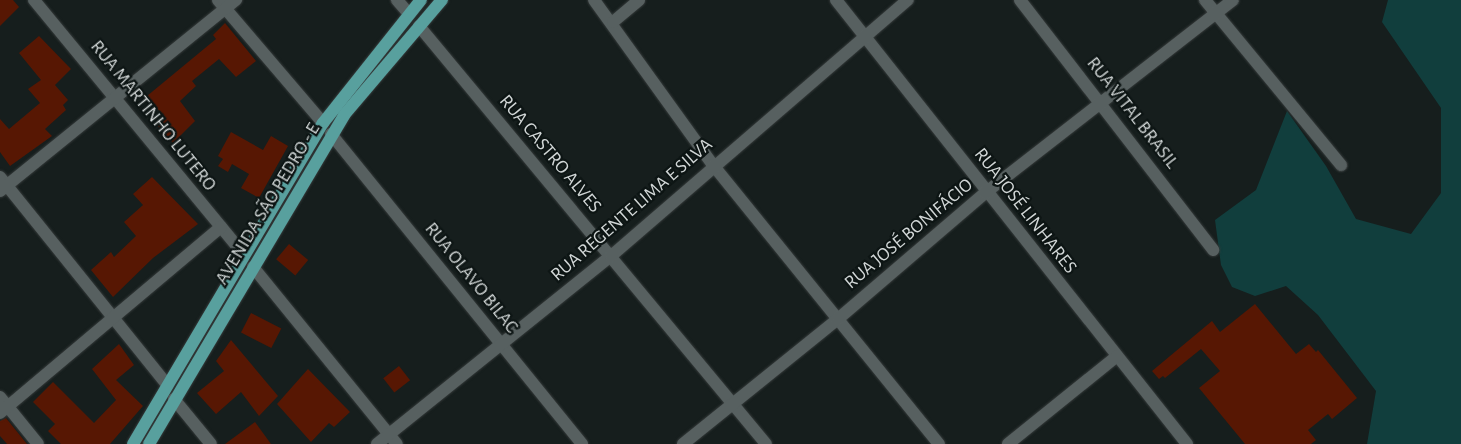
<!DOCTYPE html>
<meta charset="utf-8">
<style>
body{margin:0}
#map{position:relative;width:1461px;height:444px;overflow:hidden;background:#161e1d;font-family:"Alegreya Sans",sans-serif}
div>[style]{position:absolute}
.green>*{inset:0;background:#113e3d}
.building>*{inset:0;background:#571703;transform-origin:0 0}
.roads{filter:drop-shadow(0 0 1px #353a3a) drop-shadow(0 0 1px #353a3a)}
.minor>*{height:12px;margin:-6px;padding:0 6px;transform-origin:6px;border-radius:6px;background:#576060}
.major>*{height:12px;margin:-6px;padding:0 6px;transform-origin:6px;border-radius:6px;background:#58a09e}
span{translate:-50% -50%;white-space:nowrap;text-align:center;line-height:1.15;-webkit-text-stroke:4.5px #0d1514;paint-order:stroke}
.street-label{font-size:19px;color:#d2d7d7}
</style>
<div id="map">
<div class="green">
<i style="clip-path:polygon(1388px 0,1461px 0,1461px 444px,1367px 444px,1376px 391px,1318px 315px,1286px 286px,1255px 296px,1232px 287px,1221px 265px,1215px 220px,1256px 190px,1287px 111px,1326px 166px,1356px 219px,1411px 234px,1441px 193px,1441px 108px,1382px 22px)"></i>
</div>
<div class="building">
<i style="clip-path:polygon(0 0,13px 0,19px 7px,0 26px)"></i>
<i style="clip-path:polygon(225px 23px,256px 61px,236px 77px,219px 59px,192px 81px,196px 86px,180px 101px,195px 121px,173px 143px,158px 126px,166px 119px,147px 96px,216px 39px,213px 35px)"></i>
<i style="clip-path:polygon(39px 36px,71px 69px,55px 85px,68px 100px,63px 105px,66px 110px,45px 129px,52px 136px,10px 166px,0 152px,0 119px,9px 129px,40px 103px,28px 89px,41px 80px,19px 53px)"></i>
<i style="clip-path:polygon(231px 132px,263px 150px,271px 136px,288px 146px,259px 198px,241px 188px,249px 174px,232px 164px,228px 172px,218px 166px,223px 159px,218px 156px)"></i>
<i style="clip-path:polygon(152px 177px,198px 224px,153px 258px,113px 297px,91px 270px,111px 252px,114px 257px,136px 236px,124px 222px,143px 205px,133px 194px)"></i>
<i style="left:289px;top:244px;width:25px;height:20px;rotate:40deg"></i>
<i style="clip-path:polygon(1255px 304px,1296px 354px,1309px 344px,1316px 352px,1318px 350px,1357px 398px,1332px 419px,1328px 414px,1308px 430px,1316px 440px,1311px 444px,1245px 444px,1199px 388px,1220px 371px,1201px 349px,1165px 378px,1163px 376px,1159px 379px,1152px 371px,1212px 321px,1220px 332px)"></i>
<i style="left:251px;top:313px;width:34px;height:22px;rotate:27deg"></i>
<i style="clip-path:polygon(231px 340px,278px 396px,259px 416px,241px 392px,216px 414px,197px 393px,224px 371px,216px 361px)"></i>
<i style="clip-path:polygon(119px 344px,134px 365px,116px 380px,143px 406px,110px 444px,61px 444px,48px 431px,55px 424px,33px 402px,53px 382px,94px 423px,116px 400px,92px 369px)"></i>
<i style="left:399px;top:366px;width:18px;height:20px;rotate:52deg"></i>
<i style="clip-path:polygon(308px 369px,350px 412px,334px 427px,329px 423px,311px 442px,277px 404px)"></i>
<i style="clip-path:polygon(6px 418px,27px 444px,7px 444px,0 436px,0 421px)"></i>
<i style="clip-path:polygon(255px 422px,271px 444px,225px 444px)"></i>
</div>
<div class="roads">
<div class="minor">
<i style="left:34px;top:0;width:330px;rotate:50.5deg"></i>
<i style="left:218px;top:0;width:162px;rotate:49.5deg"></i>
<i style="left:397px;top:0;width:18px;rotate:49deg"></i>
<i style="left:594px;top:0;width:203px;rotate:54.2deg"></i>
<i style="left:713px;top:165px;width:359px;rotate:51deg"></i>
<i style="left:836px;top:0;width:566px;rotate:51.67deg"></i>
<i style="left:1020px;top:0;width:316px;rotate:52.3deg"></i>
<i style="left:1205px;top:0;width:214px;rotate:50.5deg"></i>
<i style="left:613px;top:22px;width:34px;rotate:-40deg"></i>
<i style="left:419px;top:26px;width:543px;rotate:50.3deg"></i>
<i style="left:331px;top:134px;width:399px;rotate:51deg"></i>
<i style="left:0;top:177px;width:267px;rotate:51.2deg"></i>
<i style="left:0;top:191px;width:304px;rotate:-39deg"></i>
<i style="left:253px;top:267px;width:228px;rotate:50.9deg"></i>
<i style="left:0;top:397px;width:60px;rotate:51deg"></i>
<i style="left:174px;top:399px;width:58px;rotate:50.6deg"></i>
<i style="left:0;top:413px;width:289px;rotate:-40.1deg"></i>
<i style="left:377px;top:444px;width:300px;rotate:-38.8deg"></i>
<i style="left:611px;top:256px;width:392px;rotate:-40.8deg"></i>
<i style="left:683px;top:444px;width:199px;rotate:-38.9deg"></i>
<i style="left:838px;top:319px;width:194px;rotate:-40.6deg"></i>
<i style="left:985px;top:193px;width:314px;rotate:-37.9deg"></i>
<i style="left:1008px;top:444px;width:140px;rotate:-38.9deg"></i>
</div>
<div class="major">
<i style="left:133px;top:444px;width:373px;rotate:-59.4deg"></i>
<i style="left:323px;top:123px;width:157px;rotate:-51.5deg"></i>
<i style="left:149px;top:444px;width:382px;rotate:-59.3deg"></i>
<i style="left:344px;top:115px;width:151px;rotate:-49.6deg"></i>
</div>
</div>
<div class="street-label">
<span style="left:1132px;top:113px;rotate:52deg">RUA VITAL BRASIL</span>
<span style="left:153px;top:116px;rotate:51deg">RUA MARTINHO LUTERO</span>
<span style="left:550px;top:154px;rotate:50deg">RUA CASTRO ALVES</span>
<span style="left:268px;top:204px;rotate:-59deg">AVENIDA SÃO PEDRO - E</span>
<span style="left:632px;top:210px;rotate:-41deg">RUA REGENTE LIMA E SILVA</span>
<span style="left:1025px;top:211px;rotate:52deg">RUA JOSÉ LINHARES</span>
<span style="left:909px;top:234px;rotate:-40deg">RUA JOSÉ BONIFÁCIO</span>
<span style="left:471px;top:278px;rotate:51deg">RUA OLAVO BILAC</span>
</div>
</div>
